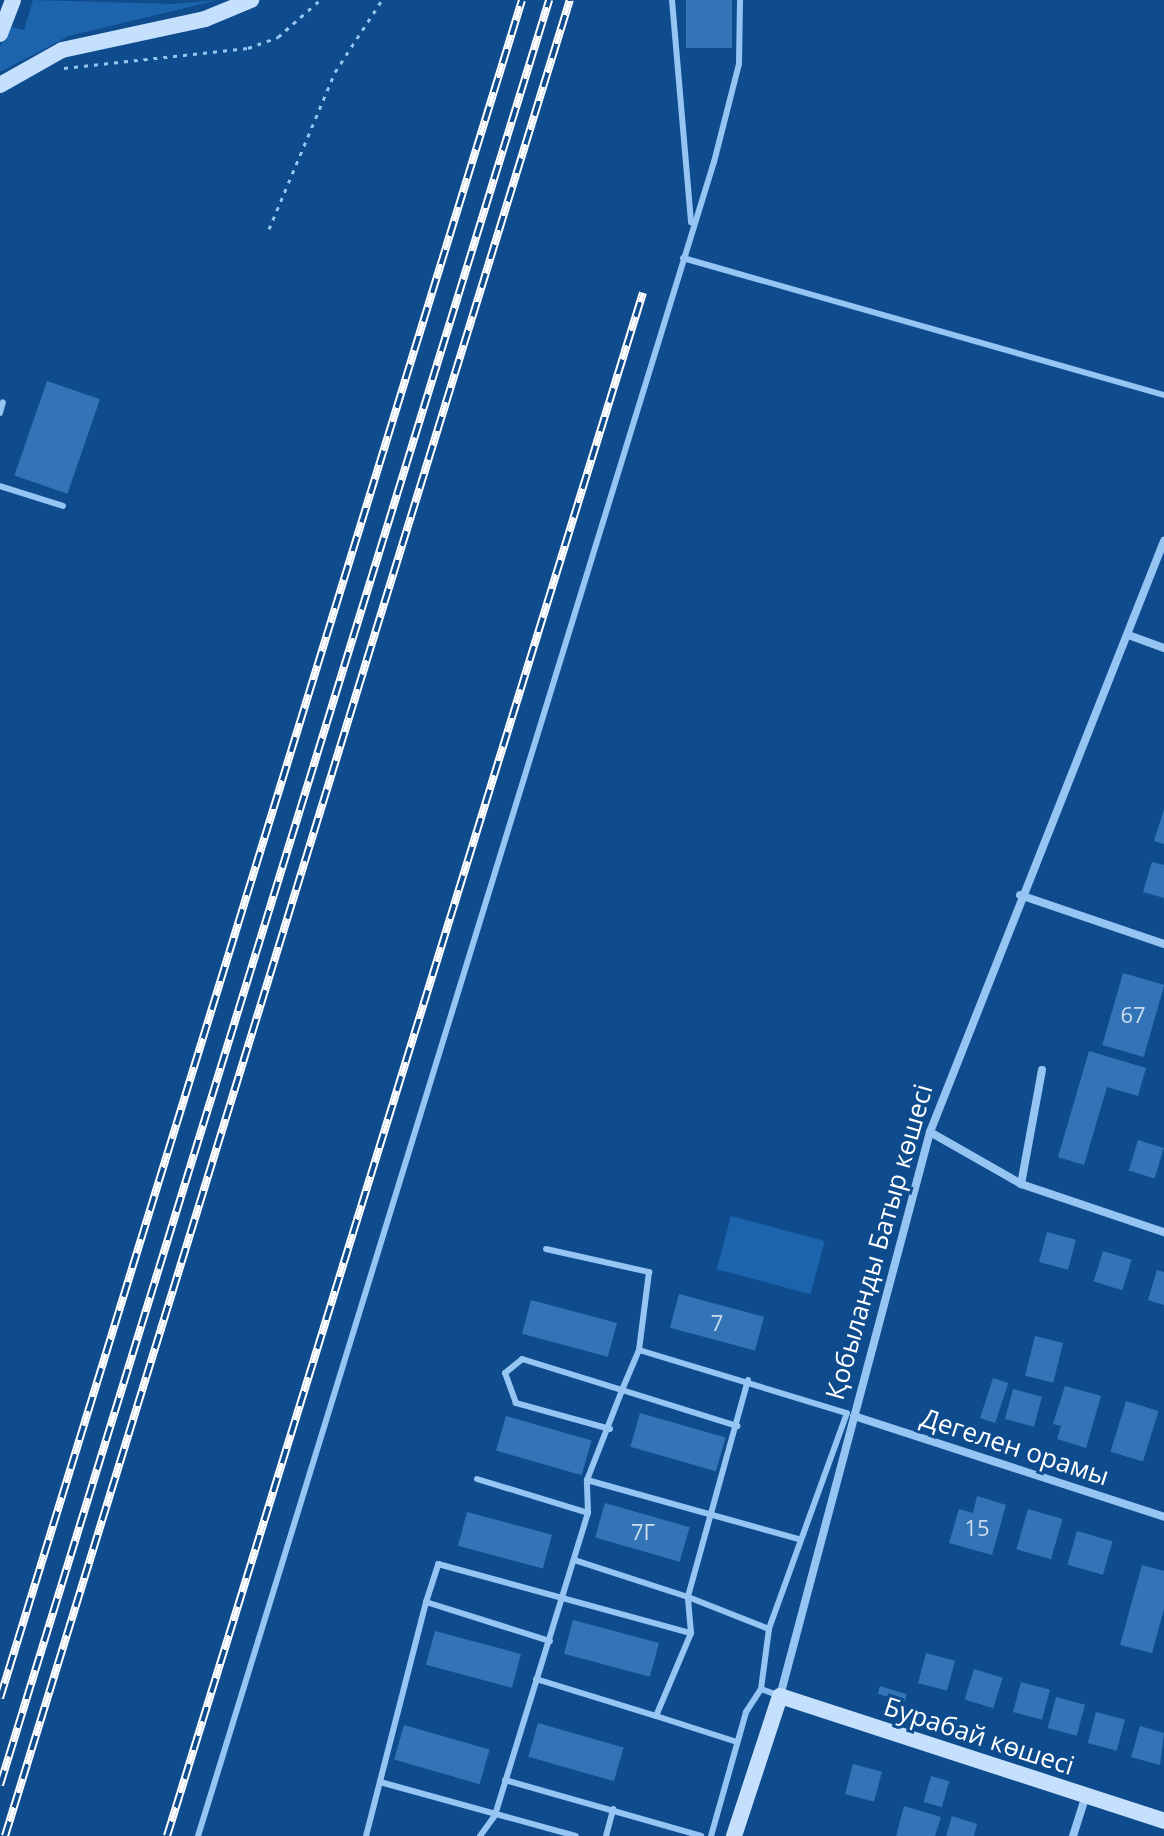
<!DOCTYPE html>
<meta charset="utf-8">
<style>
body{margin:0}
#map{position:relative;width:1164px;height:1836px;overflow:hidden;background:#0e4c8e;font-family:"Open Sans",sans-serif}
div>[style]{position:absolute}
.green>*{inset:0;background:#1c64ac;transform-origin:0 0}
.building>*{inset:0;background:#3274b6;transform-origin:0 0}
.path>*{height:3px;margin-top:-1.5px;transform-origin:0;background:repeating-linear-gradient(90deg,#96c4f3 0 4px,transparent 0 10px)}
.lane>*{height:6px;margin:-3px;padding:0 3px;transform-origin:3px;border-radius:3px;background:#96c4f3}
.street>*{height:8px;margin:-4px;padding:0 4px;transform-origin:4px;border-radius:4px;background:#96c4f3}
.secondary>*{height:16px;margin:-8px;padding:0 8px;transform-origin:8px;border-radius:8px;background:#c5e0fd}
.rail>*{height:8px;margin-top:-4px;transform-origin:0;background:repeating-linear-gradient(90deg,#0e4c8e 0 15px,#fff 0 30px);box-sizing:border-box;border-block:2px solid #fff}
span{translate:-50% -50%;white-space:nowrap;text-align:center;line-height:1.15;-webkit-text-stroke:6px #0e4c8e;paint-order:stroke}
.number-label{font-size:22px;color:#ccdced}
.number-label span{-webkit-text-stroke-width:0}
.street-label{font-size:26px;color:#fff}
</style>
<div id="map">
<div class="green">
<i style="clip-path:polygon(33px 0,174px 4px,218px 0,69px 36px,0 72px,0 46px,12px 27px,24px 30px)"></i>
<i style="left:731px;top:1216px;width:97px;height:55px;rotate:15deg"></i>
</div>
<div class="building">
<i style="left:686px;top:0;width:46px;height:48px"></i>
<i style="left:47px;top:381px;width:56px;height:100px;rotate:19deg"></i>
<i style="clip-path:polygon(1164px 809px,1164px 844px,1154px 841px)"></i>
<i style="clip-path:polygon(1152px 862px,1164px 865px,1164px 898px,1143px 892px)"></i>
<i style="left:1123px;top:973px;width:43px;height:75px;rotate:16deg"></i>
<i style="clip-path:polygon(1089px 1051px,1146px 1068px,1138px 1096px,1107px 1087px,1084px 1165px,1058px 1157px)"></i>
<i style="left:1138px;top:1140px;width:27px;height:32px;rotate:17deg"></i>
<i style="left:1047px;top:1232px;width:30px;height:31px;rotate:15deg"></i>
<i style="left:1103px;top:1251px;width:30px;height:32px;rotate:17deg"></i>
<i style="clip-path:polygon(1157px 1270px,1164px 1272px,1164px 1305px,1148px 1300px)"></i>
<i style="left:679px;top:1294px;width:88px;height:35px;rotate:15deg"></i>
<i style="left:531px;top:1300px;width:89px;height:35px;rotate:15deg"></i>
<i style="left:1035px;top:1336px;width:29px;height:41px;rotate:14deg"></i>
<i style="left:993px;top:1378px;width:16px;height:42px;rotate:18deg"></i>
<i style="clip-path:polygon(1065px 1386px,1101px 1396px,1086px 1448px,1057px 1439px,1061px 1426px,1053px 1424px)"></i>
<i style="left:1013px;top:1389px;width:30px;height:31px;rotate:15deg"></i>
<i style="left:1126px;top:1401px;width:34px;height:53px;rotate:17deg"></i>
<i style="left:640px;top:1413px;width:89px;height:35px;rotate:16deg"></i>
<i style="left:506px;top:1416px;width:89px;height:36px;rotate:16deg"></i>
<i style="clip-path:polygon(977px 1496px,1006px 1505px,992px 1555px,949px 1543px,959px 1509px,973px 1513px)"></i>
<i style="left:605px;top:1503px;width:88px;height:36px;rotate:16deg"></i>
<i style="left:1028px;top:1509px;width:36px;height:42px;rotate:16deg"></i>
<i style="left:467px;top:1512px;width:88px;height:35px;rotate:15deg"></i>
<i style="left:1077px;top:1531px;width:37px;height:35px;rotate:16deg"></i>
<i style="clip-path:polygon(1142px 1565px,1164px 1571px,1164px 1609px,1152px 1653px,1120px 1645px)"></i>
<i style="left:573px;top:1620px;width:89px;height:35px;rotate:15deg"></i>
<i style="left:435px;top:1631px;width:89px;height:35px;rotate:15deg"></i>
<i style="left:926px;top:1653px;width:30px;height:31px;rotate:15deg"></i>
<i style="left:974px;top:1669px;width:30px;height:32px;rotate:17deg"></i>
<i style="left:1021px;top:1682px;width:30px;height:31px;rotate:15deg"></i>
<i style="left:880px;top:1686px;width:28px;height:8px;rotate:17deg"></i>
<i style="left:1056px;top:1697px;width:30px;height:32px;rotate:15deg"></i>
<i style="left:1096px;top:1712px;width:30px;height:32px;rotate:15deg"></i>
<i style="left:538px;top:1723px;width:89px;height:35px;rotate:16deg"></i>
<i style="left:404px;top:1725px;width:89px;height:36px;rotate:16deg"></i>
<i style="clip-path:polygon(1140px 1726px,1164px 1733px,1160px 1765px,1131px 1757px)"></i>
<i style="left:853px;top:1764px;width:30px;height:31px;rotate:15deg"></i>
<i style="left:931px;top:1776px;width:19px;height:27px;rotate:16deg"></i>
<i style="clip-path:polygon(904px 1806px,941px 1817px,935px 1836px,896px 1836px)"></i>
<i style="clip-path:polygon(952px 1816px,977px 1824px,974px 1836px,946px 1836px)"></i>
</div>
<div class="path">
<i style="left:64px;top:68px;width:185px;rotate:-6.2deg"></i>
<i style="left:248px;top:48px;width:32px;rotate:-20deg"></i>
<i style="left:278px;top:37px;width:56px;rotate:-41.4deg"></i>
<i style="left:269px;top:229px;width:170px;rotate:-67.2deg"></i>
<i style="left:335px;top:72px;width:86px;rotate:-56.9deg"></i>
</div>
<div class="lane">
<i style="left:672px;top:0;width:223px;rotate:85.1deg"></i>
<i style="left:683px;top:258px;width:500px;rotate:15.9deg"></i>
<i style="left:0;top:413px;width:11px;rotate:-75deg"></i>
<i style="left:0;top:486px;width:66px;rotate:17.6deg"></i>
<i style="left:546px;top:1249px;width:106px;rotate:12.6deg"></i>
<i style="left:649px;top:1272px;width:79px;rotate:97.3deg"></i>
<i style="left:748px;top:1380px;width:225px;rotate:105.5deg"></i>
<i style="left:688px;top:1597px;width:87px;rotate:21.6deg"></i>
<i style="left:769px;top:1629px;width:61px;rotate:97.6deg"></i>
<i style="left:761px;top:1689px;width:20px;rotate:20deg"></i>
<i style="left:610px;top:1429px;width:98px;rotate:-164.5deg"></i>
<i style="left:516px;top:1403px;width:32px;rotate:-110deg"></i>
<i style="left:505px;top:1373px;width:22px;rotate:-39deg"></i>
<i style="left:522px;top:1359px;width:105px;rotate:17.2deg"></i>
<i style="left:622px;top:1390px;width:43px;rotate:-67deg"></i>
<i style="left:639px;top:1350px;width:217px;rotate:16.9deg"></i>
<i style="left:847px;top:1413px;width:230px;rotate:109.9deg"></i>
<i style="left:477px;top:1479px;width:116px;rotate:17deg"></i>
<i style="left:587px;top:1480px;width:219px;rotate:15.6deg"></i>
<i style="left:426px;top:1602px;width:40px;rotate:-72deg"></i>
<i style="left:438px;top:1564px;width:262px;rotate:15.3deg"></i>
<i style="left:536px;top:1679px;width:126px;rotate:17.1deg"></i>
<i style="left:656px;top:1716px;width:90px;rotate:-67.1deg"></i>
<i style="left:691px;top:1633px;width:36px;rotate:-95deg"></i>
<i style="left:688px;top:1597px;width:120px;rotate:-162deg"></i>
<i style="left:656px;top:1716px;width:85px;rotate:17.8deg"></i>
<i style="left:505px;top:1780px;width:204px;rotate:15.9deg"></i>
<i style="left:380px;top:1782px;width:203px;rotate:15.4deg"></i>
<i style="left:198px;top:1836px;width:1752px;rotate:-72.87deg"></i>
<i style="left:714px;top:162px;width:101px;rotate:-75.7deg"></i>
<i style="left:739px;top:64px;width:64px;rotate:-89.1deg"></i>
<i style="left:366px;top:1836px;width:242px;rotate:-75.6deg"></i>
<i style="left:426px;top:1602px;width:130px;rotate:17.5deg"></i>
<i style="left:480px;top:1836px;width:26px;rotate:-54deg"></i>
<i style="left:495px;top:1815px;width:316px;rotate:-72.9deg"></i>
<i style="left:588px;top:1513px;width:33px;rotate:-92deg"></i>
<i style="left:587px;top:1480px;width:97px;rotate:-68.7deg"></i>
<i style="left:622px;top:1390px;width:121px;rotate:17.4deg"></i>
<i style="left:606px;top:1836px;width:28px;rotate:-75deg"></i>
<i style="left:711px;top:1836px;width:129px;rotate:-74.2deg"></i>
<i style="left:746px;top:1712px;width:27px;rotate:-57deg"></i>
</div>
<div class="street">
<i style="left:1131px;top:636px;width:35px;rotate:20deg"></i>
<i style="left:1020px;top:895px;width:152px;rotate:18.8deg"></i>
<i style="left:1042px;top:1070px;width:116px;rotate:100.4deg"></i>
<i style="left:1021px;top:1184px;width:151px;rotate:18.6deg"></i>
<i style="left:930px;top:1132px;width:105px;rotate:29.7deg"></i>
<i style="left:854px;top:1416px;width:326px;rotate:18deg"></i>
<i style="left:780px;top:1696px;width:584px;rotate:-75.11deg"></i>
<i style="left:930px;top:1132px;width:636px;rotate:-68.4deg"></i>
<i style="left:1073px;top:1836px;width:43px;rotate:-72.4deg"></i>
</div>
<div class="secondary">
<i style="left:0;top:34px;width:36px;rotate:-69deg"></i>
<i style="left:0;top:85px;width:71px;rotate:-29.4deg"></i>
<i style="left:62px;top:50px;width:146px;rotate:-12.2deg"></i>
<i style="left:205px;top:19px;width:50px;rotate:-22.4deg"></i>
<i style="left:734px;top:1836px;width:147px;rotate:-71.8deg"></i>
<i style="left:780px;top:1696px;width:404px;rotate:18deg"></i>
</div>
<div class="rail">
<i style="left:0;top:1698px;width:1776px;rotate:-72.91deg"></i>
<i style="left:0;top:1785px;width:1868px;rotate:-72.9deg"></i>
<i style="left:5px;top:1836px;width:1921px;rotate:-72.9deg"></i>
<i style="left:167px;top:1836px;width:1615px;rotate:-72.86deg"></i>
</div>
<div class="number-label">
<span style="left:1133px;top:1015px">67</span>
<span style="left:717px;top:1323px">7</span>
<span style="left:977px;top:1528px">15</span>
<span style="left:643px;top:1532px">7Г</span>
</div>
<div class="street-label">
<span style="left:879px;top:1242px;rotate:-74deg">Қобыланды Батыр көшесі</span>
<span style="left:1015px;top:1447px;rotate:18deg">Дегелен орамы</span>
<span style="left:979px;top:1736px;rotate:18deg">Бурабай көшесі</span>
</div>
</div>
